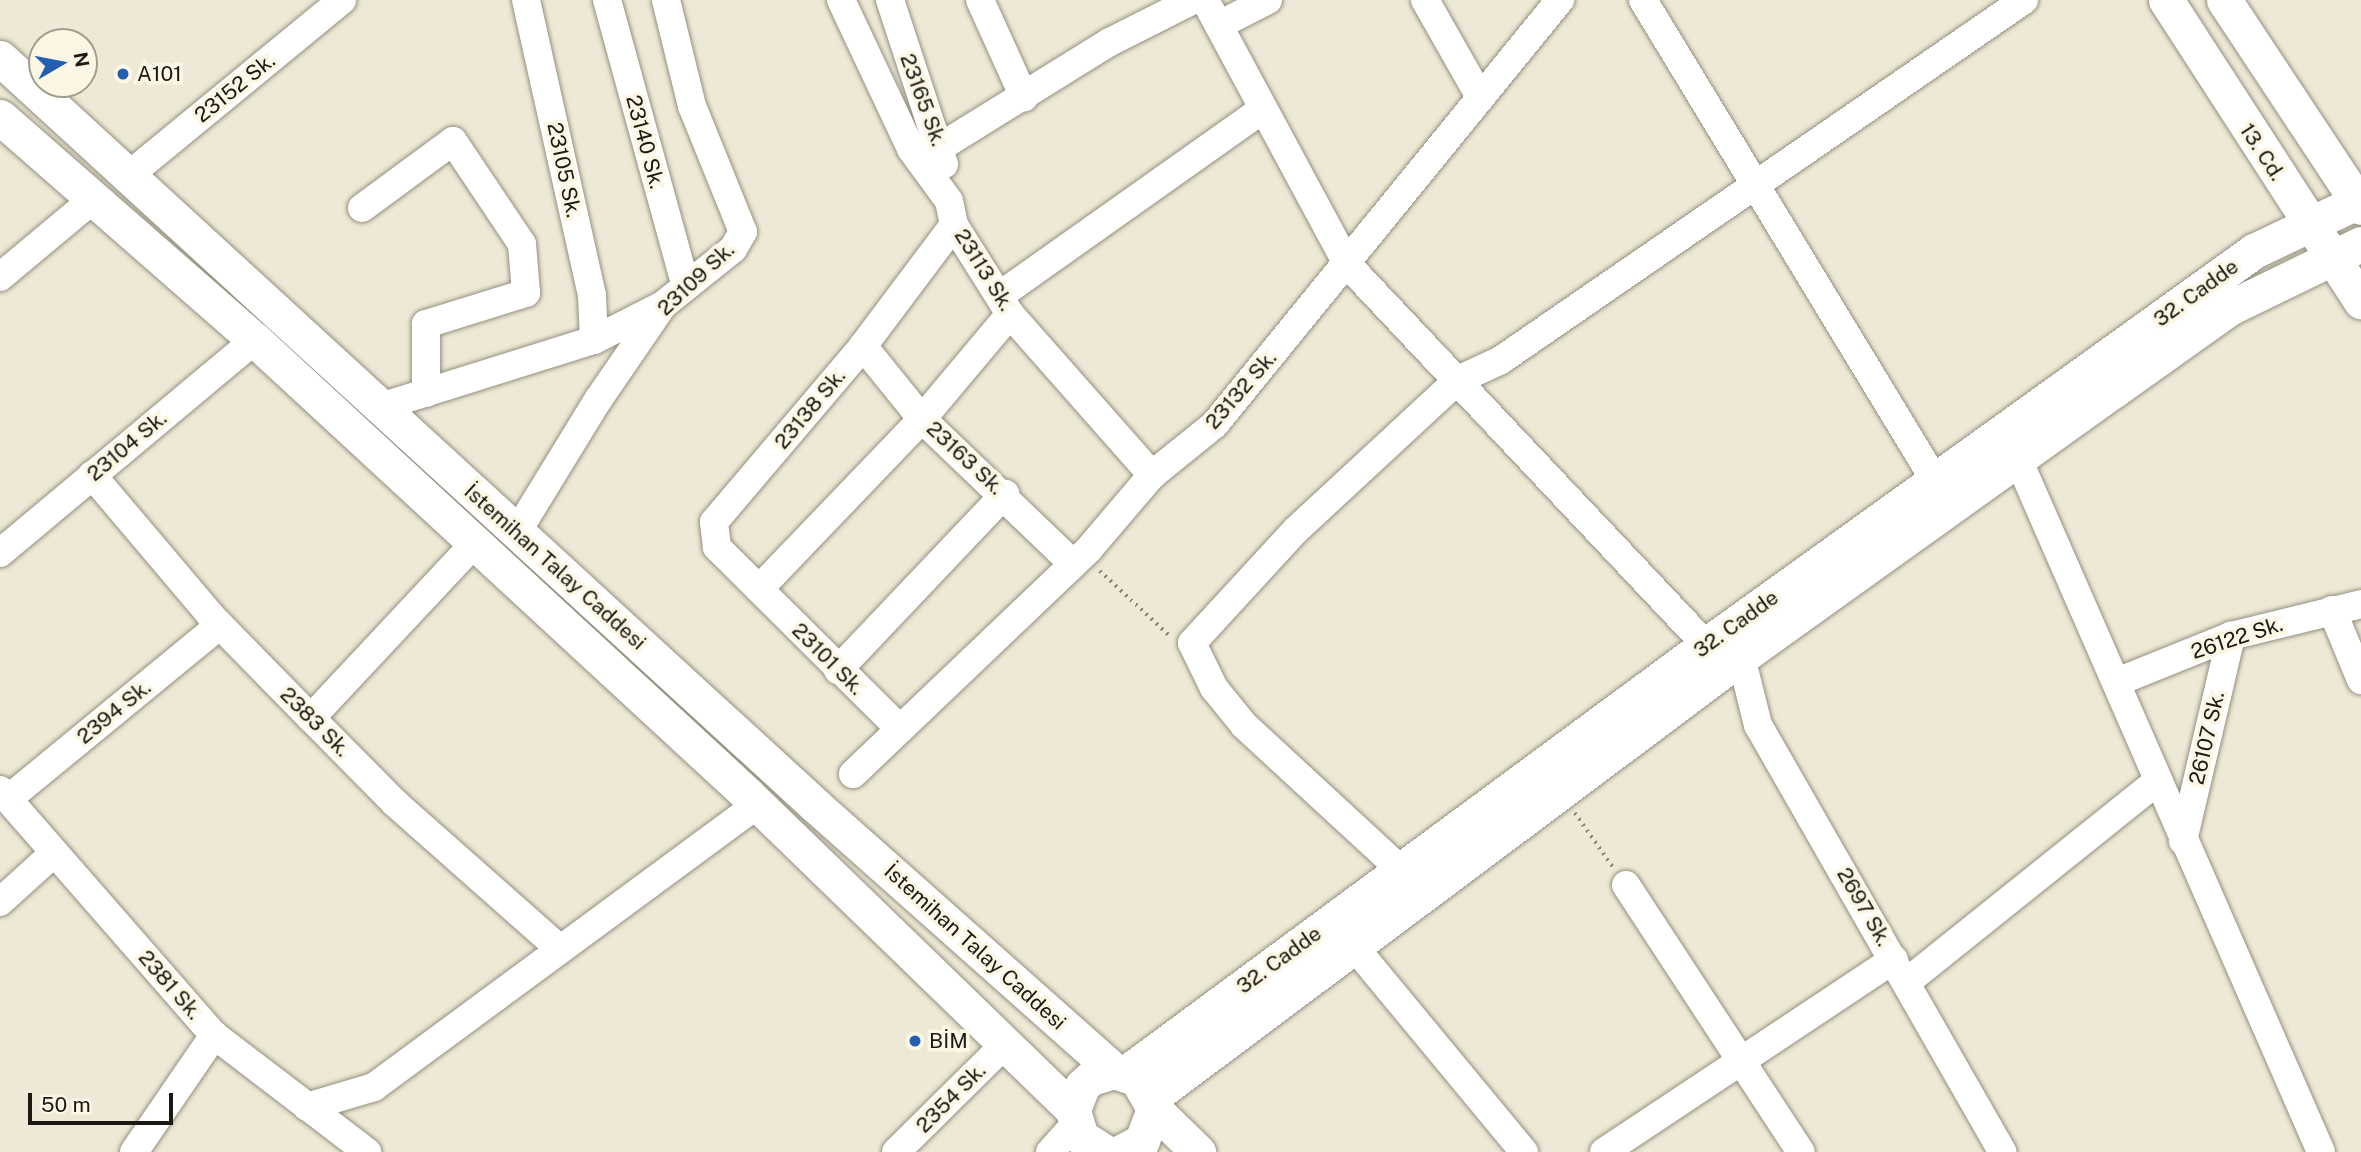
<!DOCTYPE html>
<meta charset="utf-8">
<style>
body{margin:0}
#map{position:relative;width:2361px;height:1152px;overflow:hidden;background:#eee9d6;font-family:"Public Sans",sans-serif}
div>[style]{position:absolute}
.path>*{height:3.5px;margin-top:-1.75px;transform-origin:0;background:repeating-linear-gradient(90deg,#8a8779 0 2px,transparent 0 7px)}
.roads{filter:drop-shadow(0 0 2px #94907f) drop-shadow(0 0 2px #94907f)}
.minor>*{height:28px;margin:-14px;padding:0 14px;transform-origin:14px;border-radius:14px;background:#fff}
.major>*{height:35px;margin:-17.5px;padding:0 17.5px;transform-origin:17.5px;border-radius:17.5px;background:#fff}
.dots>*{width:19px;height:19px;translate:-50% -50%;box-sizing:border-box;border:4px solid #fbf7e4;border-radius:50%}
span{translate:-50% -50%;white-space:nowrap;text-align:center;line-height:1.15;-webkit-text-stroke:7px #fbf7e4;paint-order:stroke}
.poi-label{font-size:21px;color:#1b1912}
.left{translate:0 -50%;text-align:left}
.street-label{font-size:21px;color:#1b1912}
.north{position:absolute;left:28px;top:28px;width:70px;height:70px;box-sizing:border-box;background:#fbf7e4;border:2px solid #a19e90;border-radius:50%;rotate:80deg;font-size:19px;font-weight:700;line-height:28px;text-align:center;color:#1b1912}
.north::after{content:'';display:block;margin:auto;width:24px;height:32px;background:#225fb0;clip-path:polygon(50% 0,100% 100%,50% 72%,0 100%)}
.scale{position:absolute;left:28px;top:1093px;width:145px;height:32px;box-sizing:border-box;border:4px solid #1b1912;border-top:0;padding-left:9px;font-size:21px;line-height:24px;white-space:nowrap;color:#1b1912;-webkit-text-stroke:5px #fbf7e4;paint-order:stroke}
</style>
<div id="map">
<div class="path">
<i style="left:1100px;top:571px;width:97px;rotate:42.9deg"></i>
<i style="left:1575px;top:813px;width:66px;rotate:54.9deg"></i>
</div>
<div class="roads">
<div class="minor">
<i style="left:526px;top:0;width:302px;rotate:77.4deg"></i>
<i style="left:592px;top:295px;width:45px;rotate:87.5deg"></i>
<i style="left:607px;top:0;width:295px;rotate:74.6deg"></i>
<i style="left:841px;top:0;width:165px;rotate:64.8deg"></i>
<i style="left:911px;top:149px;width:64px;rotate:53.8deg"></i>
<i style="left:949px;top:201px;width:25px;rotate:78deg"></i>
<i style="left:954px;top:225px;width:105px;rotate:57.8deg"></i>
<i style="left:1010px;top:314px;width:215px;rotate:48.6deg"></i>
<i style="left:890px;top:0;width:173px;rotate:71.8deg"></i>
<i style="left:980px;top:0;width:107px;rotate:65.6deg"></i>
<i style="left:1205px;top:0;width:300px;rotate:61.7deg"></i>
<i style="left:1347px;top:264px;width:523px;rotate:46.7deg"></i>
<i style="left:1425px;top:0;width:112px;rotate:60.4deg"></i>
<i style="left:1643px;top:0;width:560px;rotate:58.72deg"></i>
<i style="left:1219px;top:25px;width:55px;rotate:-27deg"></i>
<i style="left:942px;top:146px;width:198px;rotate:-31.8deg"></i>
<i style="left:1110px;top:42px;width:93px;rotate:-26.8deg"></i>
<i style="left:128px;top:176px;width:277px;rotate:-39.4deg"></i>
<i style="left:362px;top:208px;width:113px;rotate:-36.4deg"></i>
<i style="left:453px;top:141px;width:124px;rotate:56.2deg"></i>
<i style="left:522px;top:244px;width:49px;rotate:85.3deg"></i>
<i style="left:526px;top:293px;width:105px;rotate:162.8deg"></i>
<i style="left:426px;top:324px;width:69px;rotate:90deg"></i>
<i style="left:0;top:277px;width:119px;rotate:-39.9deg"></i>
<i style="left:999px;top:296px;width:324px;rotate:-35.3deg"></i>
<i style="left:863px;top:346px;width:94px;rotate:51.1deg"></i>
<i style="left:922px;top:419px;width:209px;rotate:43.8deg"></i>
<i style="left:380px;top:407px;width:224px;rotate:-17.4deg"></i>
<i style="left:594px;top:340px;width:75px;rotate:-26.9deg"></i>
<i style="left:2018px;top:459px;width:756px;rotate:66.38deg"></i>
<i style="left:92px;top:475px;width:185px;rotate:49.8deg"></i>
<i style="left:211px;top:616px;width:143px;rotate:45.6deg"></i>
<i style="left:311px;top:718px;width:120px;rotate:45.3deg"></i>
<i style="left:395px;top:803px;width:219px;rotate:41.5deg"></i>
<i style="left:517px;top:532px;width:155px;rotate:-58.5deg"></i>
<i style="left:598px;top:400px;width:115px;rotate:-55.6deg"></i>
<i style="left:663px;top:305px;width:90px;rotate:-38.7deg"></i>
<i style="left:733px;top:249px;width:20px;rotate:-60deg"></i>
<i style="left:743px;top:232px;width:136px;rotate:-112deg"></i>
<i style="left:692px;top:106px;width:109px;rotate:-103.8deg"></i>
<i style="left:0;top:553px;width:332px;rotate:-39.9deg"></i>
<i style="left:759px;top:589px;width:236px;rotate:-46.2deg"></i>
<i style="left:922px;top:419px;width:137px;rotate:-50deg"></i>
<i style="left:2332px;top:610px;width:76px;rotate:67.5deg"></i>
<i style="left:1741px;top:657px;width:70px;rotate:76deg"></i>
<i style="left:1758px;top:725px;width:492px;rotate:60.2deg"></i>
<i style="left:838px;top:670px;width:243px;rotate:-46.5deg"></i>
<i style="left:2117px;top:682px;width:123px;rotate:-22deg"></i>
<i style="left:2231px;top:636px;width:134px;rotate:-13.8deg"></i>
<i style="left:311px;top:718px;width:240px;rotate:-46.9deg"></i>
<i style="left:899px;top:728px;width:257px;rotate:-135.2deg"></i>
<i style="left:717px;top:547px;width:25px;rotate:-97deg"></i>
<i style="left:714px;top:522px;width:231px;rotate:-49.7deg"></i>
<i style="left:863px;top:346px;width:151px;rotate:-53.1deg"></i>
<i style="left:853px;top:774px;width:326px;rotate:-43.6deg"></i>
<i style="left:1089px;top:549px;width:97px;rotate:-49.6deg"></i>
<i style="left:1152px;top:475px;width:81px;rotate:-39deg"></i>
<i style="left:1215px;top:424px;width:547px;rotate:-50.87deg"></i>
<i style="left:0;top:790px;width:325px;rotate:48.9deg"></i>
<i style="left:214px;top:1035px;width:193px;rotate:37.4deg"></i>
<i style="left:8px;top:799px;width:274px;rotate:-39.4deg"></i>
<i style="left:2183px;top:841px;width:211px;rotate:-76.8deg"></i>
<i style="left:1401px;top:870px;width:214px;rotate:-137.3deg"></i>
<i style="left:1244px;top:725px;width:48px;rotate:-129deg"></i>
<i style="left:1214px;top:688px;width:50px;rotate:-116.1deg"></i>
<i style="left:1192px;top:643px;width:154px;rotate:-47.4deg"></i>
<i style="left:1296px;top:530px;width:221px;rotate:-42.8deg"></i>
<i style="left:1458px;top:380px;width:47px;rotate:-24.9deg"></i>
<i style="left:1501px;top:360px;width:635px;rotate:-34.54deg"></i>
<i style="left:1626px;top:885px;width:319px;rotate:56.8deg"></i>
<i style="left:0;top:902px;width:73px;rotate:-42.2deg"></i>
<i style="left:1352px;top:944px;width:270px;rotate:50.4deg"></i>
<i style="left:1908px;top:981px;width:320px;rotate:-38.7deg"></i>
<i style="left:307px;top:1107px;width:70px;rotate:-16.6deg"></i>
<i style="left:374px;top:1087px;width:477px;rotate:-36.4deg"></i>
<i style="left:134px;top:1152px;width:142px;rotate:-55.6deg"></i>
<i style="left:896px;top:1152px;width:155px;rotate:-44.7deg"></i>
<i style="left:1050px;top:1152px;width:38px;rotate:-48deg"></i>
<i style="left:1604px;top:1152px;width:348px;rotate:-33.6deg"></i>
</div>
<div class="major">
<i style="left:2166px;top:0;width:359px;rotate:57.1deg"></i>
<i style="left:2224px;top:0;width:248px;rotate:56.5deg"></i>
<i style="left:0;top:58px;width:1107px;rotate:42.51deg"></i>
<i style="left:816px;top:806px;width:399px;rotate:41.6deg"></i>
<i style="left:0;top:117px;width:339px;rotate:41.2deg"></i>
<i style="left:255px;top:340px;width:671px;rotate:42.7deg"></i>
<i style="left:748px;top:795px;width:453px;rotate:44.1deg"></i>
<i style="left:1126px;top:1073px;width:721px;rotate:-36.42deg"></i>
<i style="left:1706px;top:645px;width:675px;rotate:-35.72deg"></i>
<i style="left:2254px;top:251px;width:119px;rotate:-25.5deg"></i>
<i style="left:1151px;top:1098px;width:737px;rotate:-36.78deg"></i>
<i style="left:1741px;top:657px;width:459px;rotate:-35.6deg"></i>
<i style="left:2114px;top:390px;width:143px;rotate:-35.4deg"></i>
<i style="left:2231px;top:307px;width:144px;rotate:-25.9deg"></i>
<i style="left:1154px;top:1109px;width:62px;rotate:44.3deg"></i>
<i style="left:1105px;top:1152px;width:28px;rotate:-148deg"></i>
<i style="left:1081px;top:1137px;width:28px;rotate:-107deg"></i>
<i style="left:1073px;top:1110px;width:26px;rotate:-69deg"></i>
<i style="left:1082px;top:1086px;width:12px;rotate:-42deg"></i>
<i style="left:1091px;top:1078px;width:24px;rotate:-17deg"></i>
<i style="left:1114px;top:1071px;width:24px;rotate:19deg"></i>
<i style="left:1137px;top:1079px;width:34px;rotate:60deg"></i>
<i style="left:1154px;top:1109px;width:34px;rotate:111deg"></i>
<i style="left:1142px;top:1141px;width:24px;rotate:152deg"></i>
</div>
</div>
<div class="dots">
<i style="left:123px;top:74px;background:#225fb0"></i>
<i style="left:915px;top:1041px;background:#225fb0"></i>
</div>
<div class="poi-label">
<span class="left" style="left:137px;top:74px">A101</span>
<span class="left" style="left:929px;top:1041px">BİM</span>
</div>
<div class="street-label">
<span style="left:235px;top:88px;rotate:-39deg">23152 Sk.</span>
<span style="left:923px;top:100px;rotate:70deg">23165 Sk.</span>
<span style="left:645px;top:142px;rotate:75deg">23140 Sk.</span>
<span style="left:2262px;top:152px;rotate:57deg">13. Cd.</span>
<span style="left:564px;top:170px;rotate:78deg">23105 Sk.</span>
<span style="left:984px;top:270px;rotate:58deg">23113 Sk.</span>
<span style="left:696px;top:279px;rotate:-43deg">23109 Sk.</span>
<span style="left:2196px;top:293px;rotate:-36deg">32. Cadde</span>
<span style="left:1241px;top:390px;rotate:-49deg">23132 Sk.</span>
<span style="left:810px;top:409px;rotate:-50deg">23138 Sk.</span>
<span style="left:127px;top:446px;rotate:-40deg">23104 Sk.</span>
<span style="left:965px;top:458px;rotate:43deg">23163 Sk.</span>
<span style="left:555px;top:567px;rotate:42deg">İstemihan Talay Caddesi</span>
<span style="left:1736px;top:624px;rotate:-36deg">32. Cadde</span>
<span style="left:2237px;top:638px;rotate:-18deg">26122 Sk.</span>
<span style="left:828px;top:659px;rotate:45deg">23101 Sk.</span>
<span style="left:114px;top:712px;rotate:-39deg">2394 Sk.</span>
<span style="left:315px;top:722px;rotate:45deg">2383 Sk.</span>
<span style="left:2207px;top:738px;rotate:-77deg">26107 Sk.</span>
<span style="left:1864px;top:907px;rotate:60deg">2697 Sk.</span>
<span style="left:975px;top:947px;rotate:42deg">İstemihan Talay Caddesi</span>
<span style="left:1279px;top:960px;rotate:-36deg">32. Cadde</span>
<span style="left:170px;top:985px;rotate:49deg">2381 Sk.</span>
<span style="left:951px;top:1098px;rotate:-45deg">2354 Sk.</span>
</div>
<div class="north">N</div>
<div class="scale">50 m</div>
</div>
